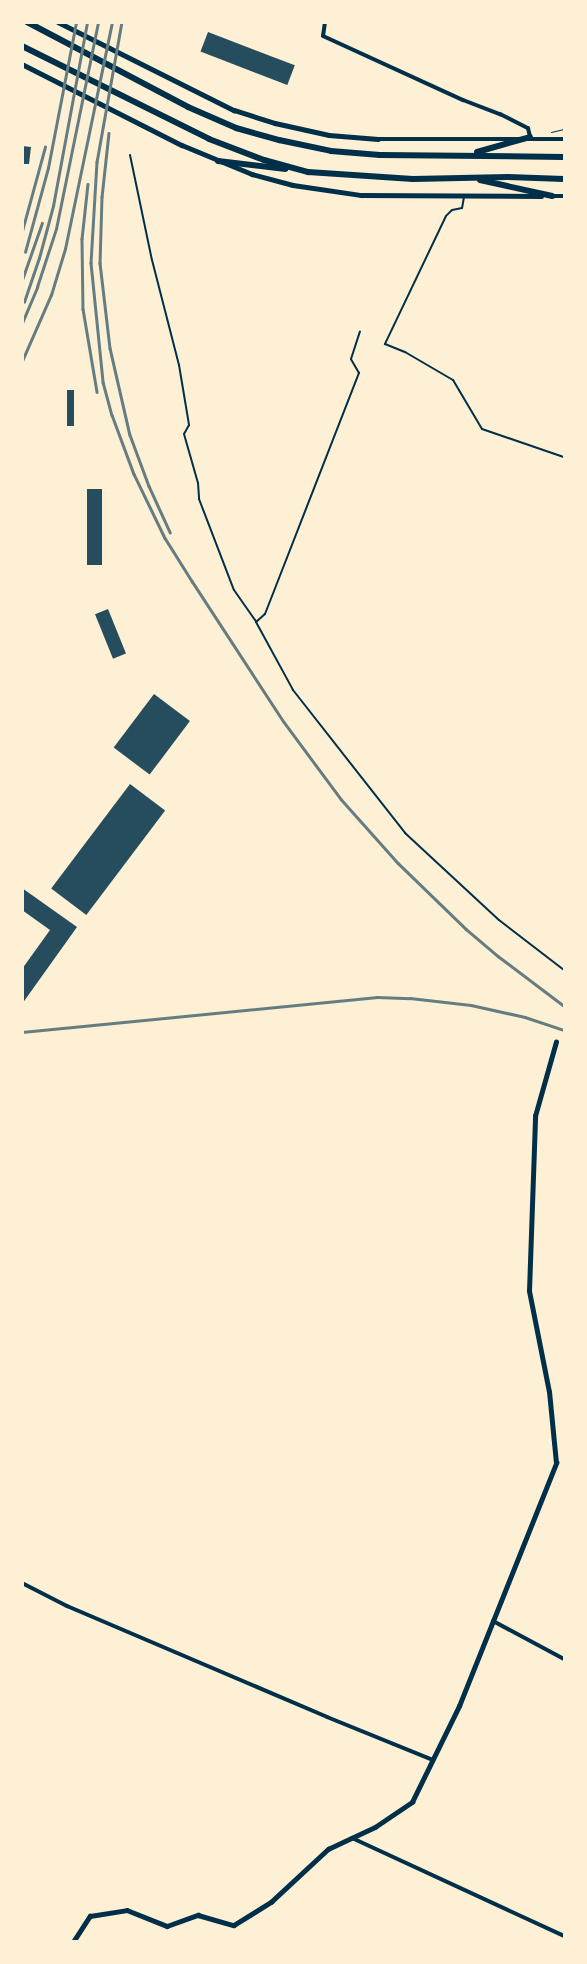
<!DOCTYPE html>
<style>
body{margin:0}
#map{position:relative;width:587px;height:1964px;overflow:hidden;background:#fdf0d5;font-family:"Open Sans",sans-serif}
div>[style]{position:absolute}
.building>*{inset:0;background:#264d5e;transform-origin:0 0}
.path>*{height:1px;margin:-0.5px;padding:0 0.5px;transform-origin:0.5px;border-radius:0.5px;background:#003049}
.service>*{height:2px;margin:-1px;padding:0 1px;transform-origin:1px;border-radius:1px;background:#003049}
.minor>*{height:4px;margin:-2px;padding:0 2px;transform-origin:2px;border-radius:2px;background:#003049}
.tertiary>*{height:4.5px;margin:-2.25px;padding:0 2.25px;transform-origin:2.25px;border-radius:2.25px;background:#003049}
.trunk>*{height:6px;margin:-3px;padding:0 3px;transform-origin:3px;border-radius:3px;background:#003049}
.rail>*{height:2.5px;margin:-1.25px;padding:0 1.25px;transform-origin:1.25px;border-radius:1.25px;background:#657d81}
span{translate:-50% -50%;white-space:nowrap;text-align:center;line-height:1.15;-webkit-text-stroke:4px #fdf0d5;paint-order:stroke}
.frame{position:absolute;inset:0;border:24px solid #fdf0d5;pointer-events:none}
</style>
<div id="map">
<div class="building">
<i style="left:208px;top:32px;width:93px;height:21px;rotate:21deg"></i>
<i style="clip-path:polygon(22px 146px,31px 147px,29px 164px,22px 164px)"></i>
<i style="left:67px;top:390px;width:7px;height:36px"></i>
<i style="left:87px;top:489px;width:15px;height:76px"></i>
<i style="left:108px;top:609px;width:48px;height:14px;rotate:68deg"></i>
<i style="left:154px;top:694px;width:45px;height:67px;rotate:37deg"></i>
<i style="left:130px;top:784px;width:44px;height:131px;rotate:37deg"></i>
<i style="clip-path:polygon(22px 888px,77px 927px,22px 1004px,22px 969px,50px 930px,22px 910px)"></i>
</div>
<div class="path">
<i style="left:551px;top:132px;width:13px;rotate:-13deg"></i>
</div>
<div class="service">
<i style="left:130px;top:155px;width:107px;rotate:78.2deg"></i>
<i style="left:152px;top:260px;width:108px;rotate:75.6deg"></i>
<i style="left:179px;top:365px;width:61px;rotate:80.5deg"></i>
<i style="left:189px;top:425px;width:10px;rotate:119deg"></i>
<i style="left:184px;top:434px;width:51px;rotate:74.1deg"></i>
<i style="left:198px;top:483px;width:16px;rotate:86deg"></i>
<i style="left:199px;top:499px;width:97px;rotate:69deg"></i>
<i style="left:234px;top:590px;width:39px;rotate:55deg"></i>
<i style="left:256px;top:622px;width:77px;rotate:61.4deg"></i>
<i style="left:293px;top:690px;width:182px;rotate:51.9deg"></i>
<i style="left:405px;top:833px;width:128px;rotate:42.8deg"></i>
<i style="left:499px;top:920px;width:82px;rotate:37.6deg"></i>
<i style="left:464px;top:197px;width:11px;rotate:100deg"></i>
<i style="left:462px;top:208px;width:10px;rotate:169deg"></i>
<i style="left:452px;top:210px;width:8px;rotate:135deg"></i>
<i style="left:446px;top:216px;width:142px;rotate:115.5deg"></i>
<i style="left:385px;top:344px;width:22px;rotate:22deg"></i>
<i style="left:405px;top:352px;width:56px;rotate:30.3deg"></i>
<i style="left:453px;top:380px;width:57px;rotate:59.4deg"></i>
<i style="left:482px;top:429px;width:87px;rotate:18.9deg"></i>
<i style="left:256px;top:622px;width:12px;rotate:-42deg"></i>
<i style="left:265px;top:614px;width:259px;rotate:-68.7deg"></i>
<i style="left:359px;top:373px;width:16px;rotate:-120deg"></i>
<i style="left:351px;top:359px;width:29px;rotate:-72deg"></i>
</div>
<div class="minor">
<i style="left:325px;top:22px;width:14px;rotate:98deg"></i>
<i style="left:323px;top:36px;width:154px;rotate:24.6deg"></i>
<i style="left:463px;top:100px;width:40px;rotate:21deg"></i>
<i style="left:500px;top:114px;width:31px;rotate:27deg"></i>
<i style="left:528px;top:128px;width:9px;rotate:77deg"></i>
<i style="left:22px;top:1583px;width:51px;rotate:27.1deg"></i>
<i style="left:67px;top:1606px;width:283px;rotate:23.1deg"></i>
<i style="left:327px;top:1717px;width:114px;rotate:22.1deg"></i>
<i style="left:493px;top:1621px;width:81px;rotate:28.2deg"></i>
<i style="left:352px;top:1838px;width:234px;rotate:24.8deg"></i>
</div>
<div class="tertiary">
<i style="left:58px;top:22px;width:197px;rotate:26.6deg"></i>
<i style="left:234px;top:110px;width:43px;rotate:17.6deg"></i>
<i style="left:275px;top:123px;width:55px;rotate:12.5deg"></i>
<i style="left:329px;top:135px;width:49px;rotate:4.7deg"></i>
<i style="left:378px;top:139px;width:186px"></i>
<i style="left:22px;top:64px;width:179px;rotate:26.9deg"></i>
<i style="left:182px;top:145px;width:76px;rotate:22.5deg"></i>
<i style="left:252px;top:174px;width:42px;rotate:15deg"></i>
<i style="left:293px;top:185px;width:69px;rotate:8.4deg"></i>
<i style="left:361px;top:195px;width:180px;rotate:0.3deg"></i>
<i style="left:551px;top:196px;width:13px"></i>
<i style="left:73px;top:1942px;width:31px;rotate:-57deg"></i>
<i style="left:90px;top:1916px;width:37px;rotate:-9deg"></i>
<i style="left:127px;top:1910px;width:43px;rotate:21.8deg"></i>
<i style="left:167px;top:1926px;width:33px;rotate:-20deg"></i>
<i style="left:198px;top:1915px;width:37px;rotate:16deg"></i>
<i style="left:234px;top:1925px;width:44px;rotate:-31.9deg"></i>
<i style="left:271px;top:1902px;width:78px;rotate:-42.9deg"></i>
<i style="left:328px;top:1849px;width:52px;rotate:-25.1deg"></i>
<i style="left:375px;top:1827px;width:45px;rotate:-34deg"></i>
<i style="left:412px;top:1802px;width:107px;rotate:-63.9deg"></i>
<i style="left:459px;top:1706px;width:262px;rotate:-68.2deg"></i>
<i style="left:556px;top:1463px;width:71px;rotate:-95.6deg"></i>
<i style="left:549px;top:1392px;width:103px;rotate:-101.2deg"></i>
<i style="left:529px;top:1291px;width:175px;rotate:-88deg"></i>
<i style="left:535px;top:1116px;width:77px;rotate:-74.2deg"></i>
</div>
<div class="trunk">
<i style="left:27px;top:22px;width:182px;rotate:27.8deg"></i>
<i style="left:188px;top:107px;width:52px;rotate:23.6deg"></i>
<i style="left:236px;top:128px;width:45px;rotate:15.6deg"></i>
<i style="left:279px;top:140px;width:53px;rotate:11.9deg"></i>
<i style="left:331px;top:151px;width:49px;rotate:4.7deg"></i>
<i style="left:380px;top:155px;width:184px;rotate:0.6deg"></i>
<i style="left:22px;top:46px;width:209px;rotate:26.4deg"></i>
<i style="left:209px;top:139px;width:59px;rotate:20.9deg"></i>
<i style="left:264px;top:160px;width:46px;rotate:15.3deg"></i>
<i style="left:308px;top:172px;width:105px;rotate:3.8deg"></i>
<i style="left:413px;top:179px;width:95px;rotate:-1.2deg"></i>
<i style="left:508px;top:177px;width:56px;rotate:2deg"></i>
<i style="left:477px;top:152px;width:55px;rotate:-15.8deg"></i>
<i style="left:218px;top:161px;width:68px;rotate:6.7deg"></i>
<i style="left:480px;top:180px;width:74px;rotate:12.5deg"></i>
</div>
<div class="rail">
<i style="left:122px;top:22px;width:142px;rotate:100.1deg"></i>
<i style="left:97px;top:162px;width:101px;rotate:93.4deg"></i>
<i style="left:91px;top:263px;width:120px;rotate:84.2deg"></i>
<i style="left:103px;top:382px;width:34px;rotate:75deg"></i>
<i style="left:112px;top:415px;width:63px;rotate:69.6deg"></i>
<i style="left:134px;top:474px;width:71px;rotate:64.2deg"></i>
<i style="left:165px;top:538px;width:51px;rotate:57.9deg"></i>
<i style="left:192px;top:581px;width:168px;rotate:56.9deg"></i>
<i style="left:284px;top:722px;width:96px;rotate:53.5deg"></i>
<i style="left:341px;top:799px;width:86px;rotate:48.3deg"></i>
<i style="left:398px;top:863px;width:95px;rotate:44.1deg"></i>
<i style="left:466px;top:929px;width:42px;rotate:40.2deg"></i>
<i style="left:498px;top:956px;width:83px;rotate:37.1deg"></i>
<i style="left:109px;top:133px;width:64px;rotate:96.2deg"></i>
<i style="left:102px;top:197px;width:66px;rotate:91.7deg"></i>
<i style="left:100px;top:263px;width:86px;rotate:83.3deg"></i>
<i style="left:110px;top:348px;width:89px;rotate:77.1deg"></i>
<i style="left:130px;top:435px;width:54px;rotate:69.6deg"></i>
<i style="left:149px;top:486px;width:51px;rotate:65.5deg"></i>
<i style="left:88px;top:184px;width:55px;rotate:96.2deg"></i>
<i style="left:82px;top:239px;width:70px;rotate:89.2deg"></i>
<i style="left:83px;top:309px;width:84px;rotate:80.4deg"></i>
<i style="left:22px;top:231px;width:87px;rotate:-74.7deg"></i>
<i style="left:25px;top:252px;width:87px;rotate:-74.7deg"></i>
<i style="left:48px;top:168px;width:149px;rotate:-79.1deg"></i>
<i style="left:22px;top:280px;width:60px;rotate:-70.7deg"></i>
<i style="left:24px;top:302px;width:46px;rotate:-71.2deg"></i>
<i style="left:39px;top:258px;width:54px;rotate:-74.9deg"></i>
<i style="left:53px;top:206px;width:187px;rotate:-79.5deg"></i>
<i style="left:22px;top:323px;width:39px;rotate:-67deg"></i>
<i style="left:37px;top:287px;width:61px;rotate:-71.9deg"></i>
<i style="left:56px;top:229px;width:211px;rotate:-78.5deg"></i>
<i style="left:22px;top:361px;width:72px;rotate:-66.3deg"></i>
<i style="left:51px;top:295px;width:48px;rotate:-73.1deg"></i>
<i style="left:65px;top:249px;width:232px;rotate:-78.3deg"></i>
<i style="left:22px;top:1032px;width:357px;rotate:-5.6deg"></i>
<i style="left:377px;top:997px;width:33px;rotate:2deg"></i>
<i style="left:410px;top:998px;width:61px;rotate:6.5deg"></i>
<i style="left:471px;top:1005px;width:55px;rotate:12.5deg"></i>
<i style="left:525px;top:1017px;width:41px;rotate:18.4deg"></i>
</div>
<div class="frame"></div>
</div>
